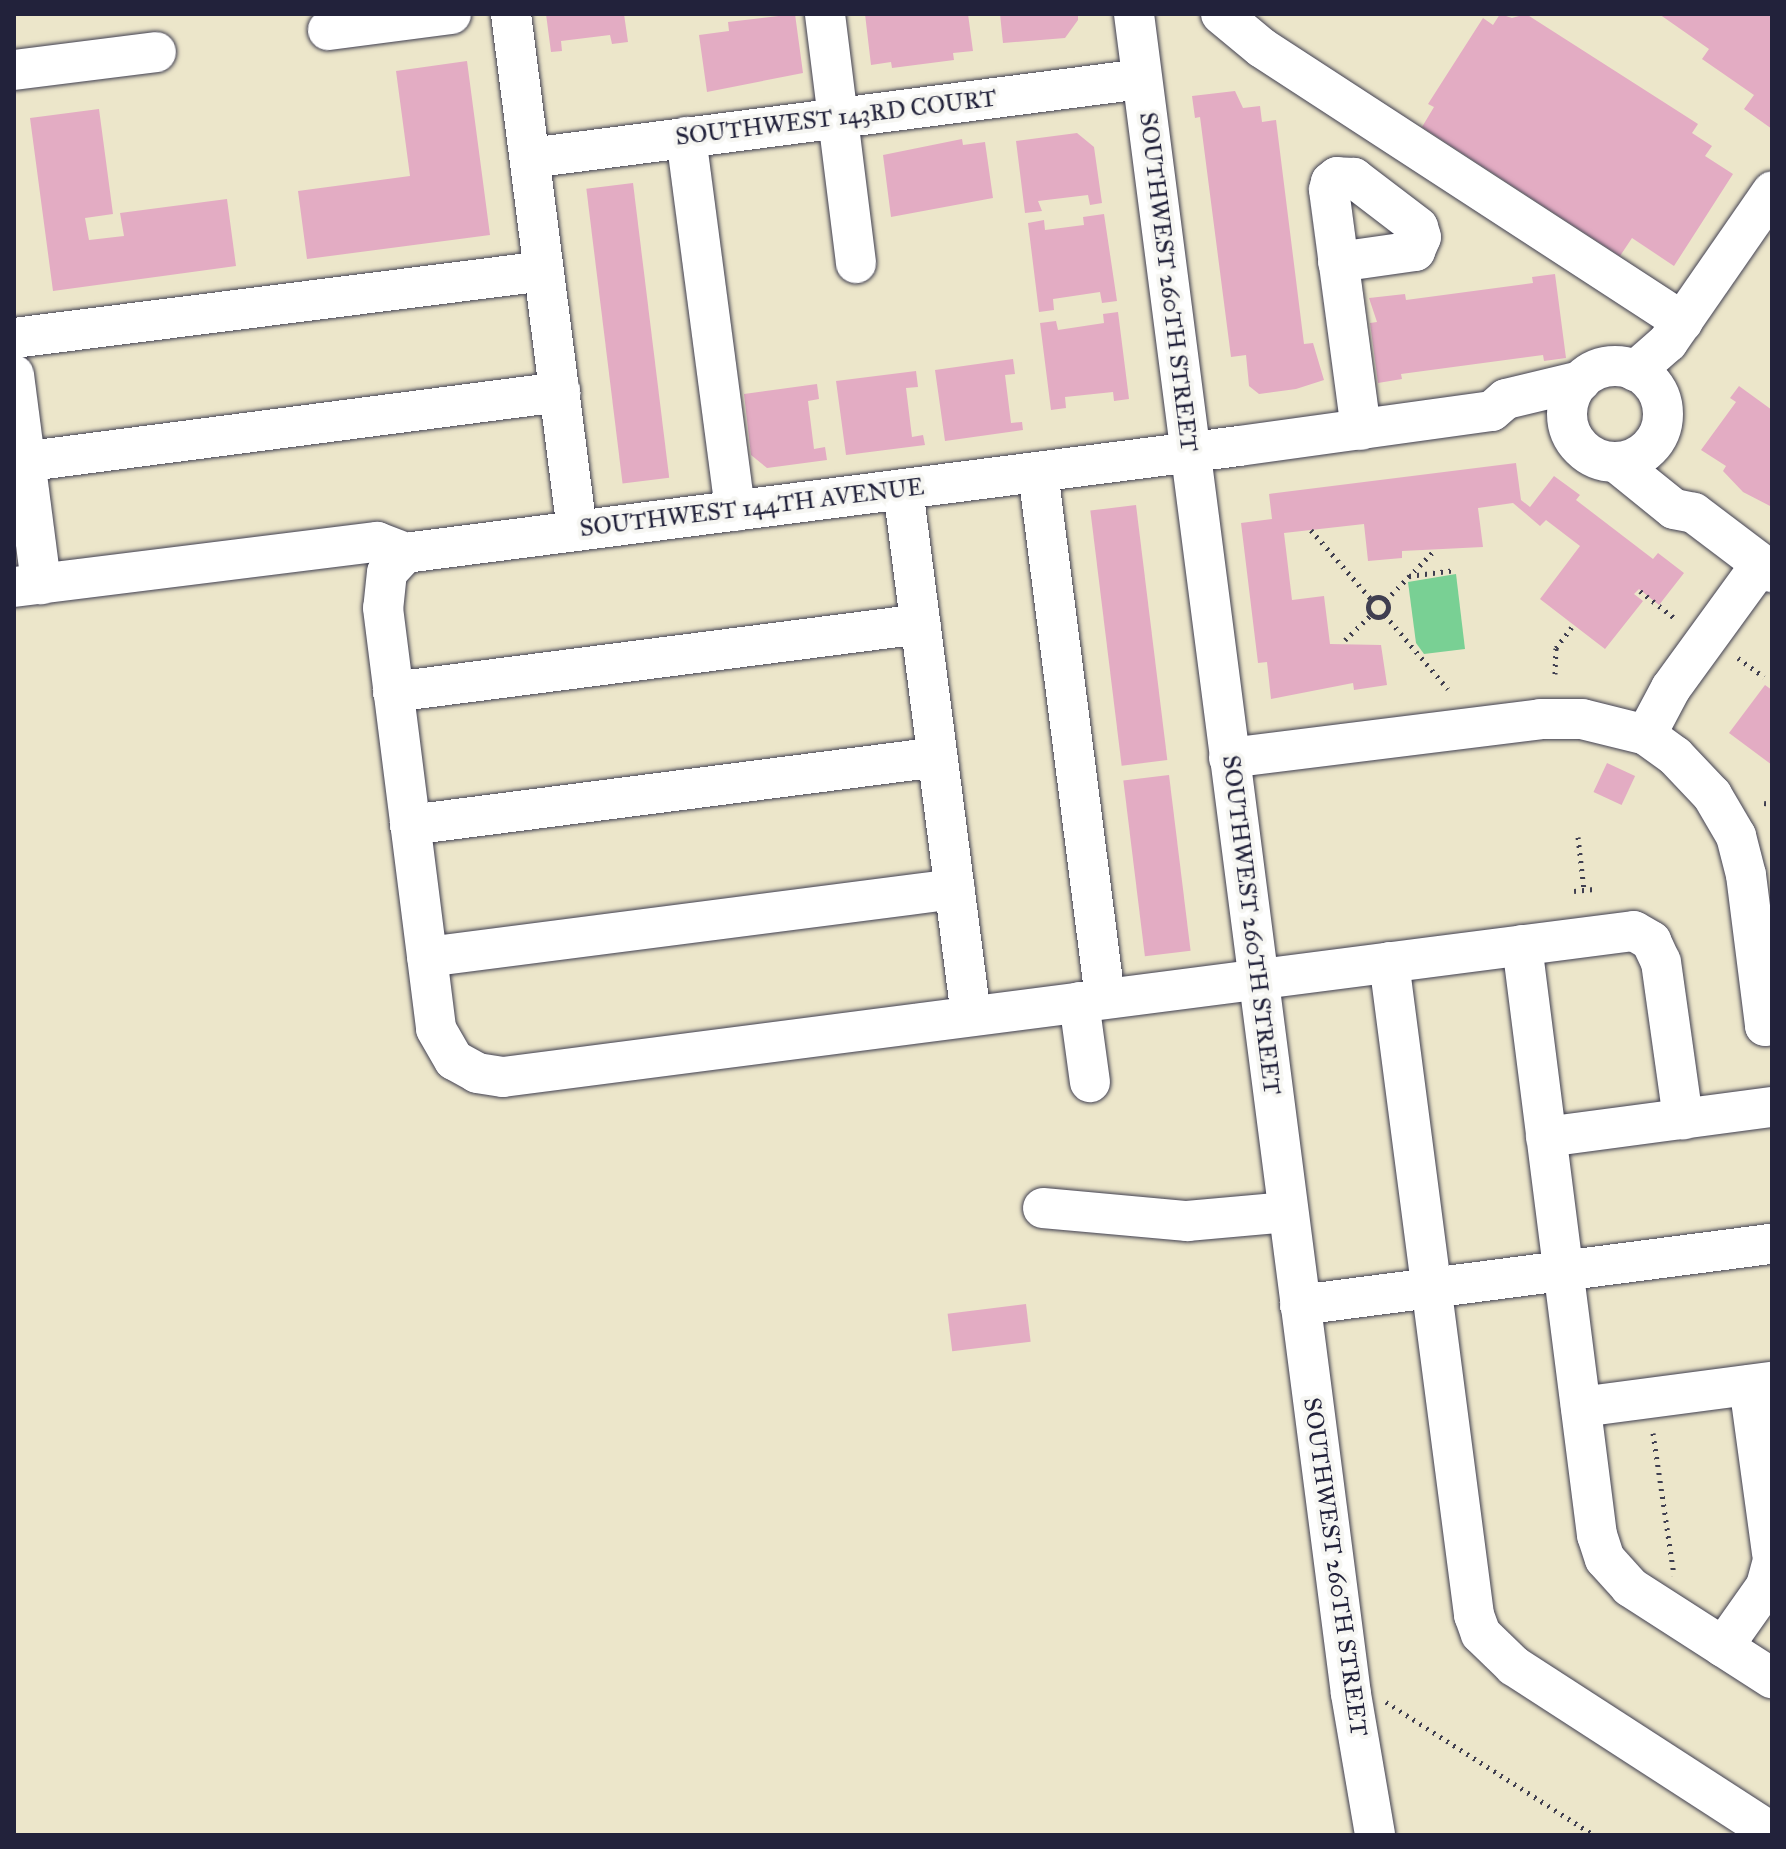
<!DOCTYPE html>
<style>
body{margin:0}
#map{position:relative;width:1786px;height:1849px;overflow:hidden;background:#ece6ca;font-family:"IM FELL Great Primer",serif}
div>[style]{position:absolute}
.green>*{inset:0;background:#79d094}
.building>*{inset:0;background:#e3acc3;transform-origin:0 0}
.path>*{height:5px;margin-top:-2.5px;transform-origin:0;background:repeating-linear-gradient(90deg,#403f50 0 2px,transparent 0 8px)}
.path>.ring{margin:-2.5px;padding:0;box-sizing:content-box;background:none;border:5px solid #403f50;border-radius:50%}
.roads{filter:drop-shadow(0 0 2px #403f50) drop-shadow(0 0 2px #403f50)}
.minor>*{height:40px;margin:-20px;padding:0 20px;transform-origin:20px;border-radius:20px;background:#fff}
.minor>.ring{margin:-20px;padding:0;box-sizing:content-box;background:none;border:40px solid #fff;border-radius:50%}
span{translate:-50% -50%;white-space:nowrap;text-align:center;line-height:1.15;-webkit-text-stroke:8px #f6f6f2;paint-order:stroke}
.street-label{font-size:24px;color:#22223b}
.frame{position:absolute;inset:0;border:16px solid #22223b;pointer-events:none}
</style>
<div id="map">
<div class="green">
<i style="clip-path:polygon(1456px 574px,1465px 649px,1424px 654px,1416px 643px,1408px 582px)"></i>
</div>
<div class="building">
<i style="clip-path:polygon(546px 14px,624px 14px,628px 42px,612px 44px,610px 35px,561px 41px,562px 51px,551px 52px)"></i>
<i style="clip-path:polygon(795px 14px,803px 73px,707px 92px,699px 35px,729px 31px,728px 22px)"></i>
<i style="clip-path:polygon(865px 14px,968px 14px,973px 51px,953px 53px,954px 60px,892px 68px,891px 62px,871px 65px)"></i>
<i style="clip-path:polygon(1000px 14px,1078px 14px,1078px 20px,1065px 38px,1003px 43px)"></i>
<i style="clip-path:polygon(1500px 14px,1512px 18px,1526px 14px,1698px 124px,1692px 133px,1712px 146px,1705px 156px,1733px 174px,1674px 266px,1632px 238px,1620px 256px,1422px 127px,1434px 107px,1428px 104px,1483px 18px,1493px 25px)"></i>
<i style="clip-path:polygon(1659px 14px,1772px 14px,1772px 129px,1744px 109px,1754px 95px,1702px 59px,1709px 49px)"></i>
<i style="clip-path:polygon(467px 61px,490px 235px,307px 259px,298px 191px,410px 176px,396px 71px)"></i>
<i style="clip-path:polygon(1235px 91px,1243px 108px,1260px 106px,1262px 122px,1276px 120px,1304px 344px,1313px 343px,1324px 380px,1296px 389px,1259px 394px,1249px 386px,1246px 355px,1231px 357px,1200px 117px,1195px 118px,1192px 96px)"></i>
<i style="clip-path:polygon(99px 109px,113px 214px,85px 218px,89px 240px,124px 236px,120px 213px,227px 199px,236px 266px,53px 291px,30px 118px)"></i>
<i style="clip-path:polygon(1077px 133px,1094px 147px,1102px 203px,1090px 205px,1088px 195px,1038px 201px,1042px 211px,1025px 213px,1016px 141px)"></i>
<i style="clip-path:polygon(962px 139px,963px 145px,985px 142px,993px 198px,891px 217px,883px 155px)"></i>
<i style="left:633px;top:183px;width:297px;height:47px;rotate:83deg"></i>
<i style="clip-path:polygon(1104px 214px,1117px 301px,1102px 303px,1100px 292px,1053px 299px,1054px 310px,1039px 312px,1028px 223px,1044px 220px,1045px 230px,1084px 225px,1083px 217px)"></i>
<i style="clip-path:polygon(1555px 274px,1566px 358px,1544px 361px,1543px 355px,1401px 374px,1402px 379px,1378px 383px,1370px 323px,1377px 322px,1369px 298px,1405px 294px,1406px 300px,1533px 283px,1532px 277px)"></i>
<i style="clip-path:polygon(1118px 312px,1129px 399px,1114px 401px,1113px 392px,1065px 397px,1066px 408px,1051px 410px,1040px 323px,1056px 321px,1058px 330px,1104px 323px,1103px 314px)"></i>
<i style="clip-path:polygon(1013px 359px,1015px 374px,1005px 375px,1011px 423px,1022px 422px,1023px 430px,945px 441px,935px 370px)"></i>
<i style="clip-path:polygon(916px 371px,918px 387px,906px 388px,912px 437px,923px 435px,925px 445px,846px 455px,836px 381px)"></i>
<i style="clip-path:polygon(817px 384px,819px 399px,808px 401px,814px 449px,825px 447px,827px 460px,767px 468px,751px 455px,744px 394px)"></i>
<i style="clip-path:polygon(1739px 386px,1772px 410px,1772px 507px,1743px 492px,1723px 471px,1726px 466px,1701px 450px,1736px 402px,1730px 398px)"></i>
<i style="clip-path:polygon(1516px 463px,1521px 500px,1530px 507px,1554px 476px,1580px 495px,1576px 500px,1653px 559px,1658px 553px,1684px 573px,1659px 605px,1639px 589px,1634px 594px,1643px 601px,1605px 649px,1540px 599px,1580px 546px,1546px 520px,1540px 526px,1513px 503px,1478px 508px,1483px 547px,1402px 551px,1402px 558px,1368px 561px,1364px 524px,1284px 533px,1292px 600px,1324px 596px,1330px 644px,1381px 645px,1387px 685px,1354px 690px,1353px 683px,1271px 699px,1267px 662px,1258px 663px,1241px 523px,1272px 519px,1269px 494px)"></i>
<i style="left:1136px;top:505px;width:257px;height:46px;rotate:83deg"></i>
<i style="clip-path:polygon(1765px 685px,1772px 690px,1772px 765px,1729px 733px)"></i>
<i style="left:1607px;top:763px;width:31px;height:32px;rotate:25deg"></i>
<i style="left:1169px;top:775px;width:177px;height:46px;rotate:83deg"></i>
<i style="left:1026px;top:1304px;width:38px;height:79px;rotate:83deg"></i>
</div>
<div class="path">
<i style="left:1311px;top:530px;width:91px;rotate:49deg"></i>
<i style="left:1409px;top:576px;width:47px;rotate:-7.3deg"></i>
<i style="left:1640px;top:591px;width:47px;rotate:38.1deg"></i>
<i class="ring" style="left:1368px;top:597px;width:15px;height:15px"></i>
<i style="left:1386px;top:600px;width:66px;rotate:-45.6deg"></i>
<i style="left:1385px;top:615px;width:97px;rotate:49.6deg"></i>
<i style="left:1345px;top:640px;width:36px;rotate:-44deg"></i>
<i style="left:1738px;top:658px;width:32px;rotate:36deg"></i>
<i style="left:1555px;top:674px;width:26px;rotate:-88deg"></i>
<i style="left:1556px;top:648px;width:26px;rotate:-53deg"></i>
<i style="left:1764px;top:803px;width:8px;rotate:7deg"></i>
<i style="left:1578px;top:837px;width:53px;rotate:83.5deg"></i>
<i style="left:1574px;top:891px;width:20px;rotate:-6deg"></i>
<i style="left:1653px;top:1433px;width:144px;rotate:81.6deg"></i>
<i style="left:1386px;top:1702px;width:247px;rotate:32.6deg"></i>
</div>
<div class="roads">
<div class="minor">
<i style="left:511px;top:14px;width:521px;rotate:82.72deg"></i>
<i style="left:825px;top:14px;width:251px;rotate:82.9deg"></i>
<i style="left:1134px;top:14px;width:1694px;rotate:82.64deg"></i>
<i style="left:1351px;top:1694px;width:143px;rotate:80.3deg"></i>
<i style="left:1221px;top:14px;width:53px;rotate:39.7deg"></i>
<i style="left:1262px;top:48px;width:502px;rotate:33.06deg"></i>
<i style="left:328px;top:30px;width:124px;rotate:-7.4deg"></i>
<i style="left:14px;top:70px;width:143px;rotate:-7.2deg"></i>
<i style="left:686px;top:137px;width:377px;rotate:82.5deg"></i>
<i style="left:530px;top:158px;width:617px;rotate:-7.36deg"></i>
<i style="left:1338px;top:262px;width:78px;rotate:-8.1deg"></i>
<i style="left:1415px;top:251px;width:15px;rotate:-67deg"></i>
<i style="left:1421px;top:237px;width:10px;rotate:-107deg"></i>
<i style="left:1418px;top:227px;width:81px;rotate:-142.6deg"></i>
<i style="left:1354px;top:178px;width:17px;rotate:-177deg"></i>
<i style="left:1337px;top:177px;width:8px;rotate:140deg"></i>
<i style="left:1331px;top:182px;width:8px;rotate:104deg"></i>
<i style="left:1329px;top:190px;width:242px;rotate:82.4deg"></i>
<i style="left:14px;top:338px;width:534px;rotate:-7.2deg"></i>
<i class="ring" style="left:1567px;top:366px;width:56px;height:56px"></i>
<i style="left:1635px;top:371px;width:44px;rotate:-41.3deg"></i>
<i style="left:1668px;top:342px;width:183px;rotate:-55.3deg"></i>
<i style="left:14px;top:375px;width:211px;rotate:82.6deg"></i>
<i style="left:14px;top:463px;width:551px;rotate:-7.41deg"></i>
<i style="left:1617px;top:463px;width:73px;rotate:38.9deg"></i>
<i style="left:1674px;top:509px;width:20px;rotate:11deg"></i>
<i style="left:1694px;top:513px;width:98px;rotate:37.1deg"></i>
<i style="left:1038px;top:472px;width:530px;rotate:82.74deg"></i>
<i style="left:903px;top:489px;width:531px;rotate:82.65deg"></i>
<i style="left:405px;top:553px;width:26px;rotate:133deg"></i>
<i style="left:387px;top:572px;width:36px;rotate:96deg"></i>
<i style="left:383px;top:608px;width:424px;rotate:82.8deg"></i>
<i style="left:436px;top:1029px;width:36px;rotate:60deg"></i>
<i style="left:454px;top:1060px;width:26px;rotate:29deg"></i>
<i style="left:477px;top:1073px;width:26px;rotate:9deg"></i>
<i style="left:503px;top:1077px;width:1140px;rotate:-7.36deg"></i>
<i style="left:1634px;top:931px;width:20px;rotate:30deg"></i>
<i style="left:1651px;top:941px;width:23px;rotate:65deg"></i>
<i style="left:1661px;top:962px;width:159px;rotate:82deg"></i>
<i style="left:14px;top:587px;width:366px;rotate:-7.1deg"></i>
<i style="left:377px;top:542px;width:30px;rotate:21deg"></i>
<i style="left:405px;top:553px;width:841px;rotate:-7.31deg"></i>
<i style="left:1239px;top:446px;width:255px;rotate:-7.9deg"></i>
<i style="left:1492px;top:411px;width:18px;rotate:-41deg"></i>
<i style="left:1506px;top:399px;width:77px;rotate:-13.5deg"></i>
<i style="left:393px;top:692px;width:532px;rotate:-7.34deg"></i>
<i style="left:1646px;top:735px;width:53px;rotate:-62deg"></i>
<i style="left:1671px;top:688px;width:153px;rotate:-54deg"></i>
<i style="left:1229px;top:758px;width:313px;rotate:-7.1deg"></i>
<i style="left:1540px;top:719px;width:42px"></i>
<i style="left:1582px;top:719px;width:66px;rotate:14deg"></i>
<i style="left:1646px;top:735px;width:36px;rotate:36deg"></i>
<i style="left:1675px;top:756px;width:54px;rotate:46.5deg"></i>
<i style="left:1712px;top:795px;width:48px;rotate:59.7deg"></i>
<i style="left:1736px;top:836px;width:40px;rotate:75.6deg"></i>
<i style="left:1746px;top:875px;width:152px;rotate:82.8deg"></i>
<i style="left:1765px;top:1026px;width:7px;rotate:-8deg"></i>
<i style="left:410px;top:825px;width:532px;rotate:-7.34deg"></i>
<i style="left:1522px;top:945px;width:595px;rotate:82.76deg"></i>
<i style="left:1597px;top:1535px;width:25px;rotate:72deg"></i>
<i style="left:1605px;top:1559px;width:38px;rotate:48deg"></i>
<i style="left:1630px;top:1587px;width:169px;rotate:32.7deg"></i>
<i style="left:427px;top:957px;width:532px;rotate:-7.34deg"></i>
<i style="left:1389px;top:962px;width:659px;rotate:82.58deg"></i>
<i style="left:1474px;top:1615px;width:20px;rotate:70deg"></i>
<i style="left:1481px;top:1634px;width:46px;rotate:44.1deg"></i>
<i style="left:1514px;top:1666px;width:307px;rotate:32.9deg"></i>
<i style="left:1079px;top:1002px;width:81px;rotate:82.2deg"></i>
<i style="left:1546px;top:1137px;width:228px;rotate:-7.6deg"></i>
<i style="left:1043px;top:1208px;width:145px;rotate:5.2deg"></i>
<i style="left:1187px;top:1221px;width:101px;rotate:-5.1deg"></i>
<i style="left:1300px;top:1305px;width:476px;rotate:-7.4deg"></i>
<i style="left:1749px;top:1385px;width:170px;rotate:82.2deg"></i>
<i style="left:1581px;top:1407px;width:193px;rotate:-7.5deg"></i>
<i style="left:1723px;top:1647px;width:75px;rotate:-54.8deg"></i>
<i style="left:1766px;top:1586px;width:24px;rotate:-75deg"></i>
</div>
</div>
<div class="street-label">
<span style="left:836px;top:118px;rotate:-7deg">SOUTHWEST 143RD COURT</span>
<span style="left:1168px;top:282px;rotate:83deg">SOUTHWEST 260TH STREET</span>
<span style="left:752px;top:508px;rotate:-7deg">SOUTHWEST 144TH AVENUE</span>
<span style="left:1251px;top:925px;rotate:83deg">SOUTHWEST 260TH STREET</span>
<span style="left:1335px;top:1567px;rotate:82deg">SOUTHWEST 260TH STREET</span>
</div>
<div class="frame"></div>
</div>
